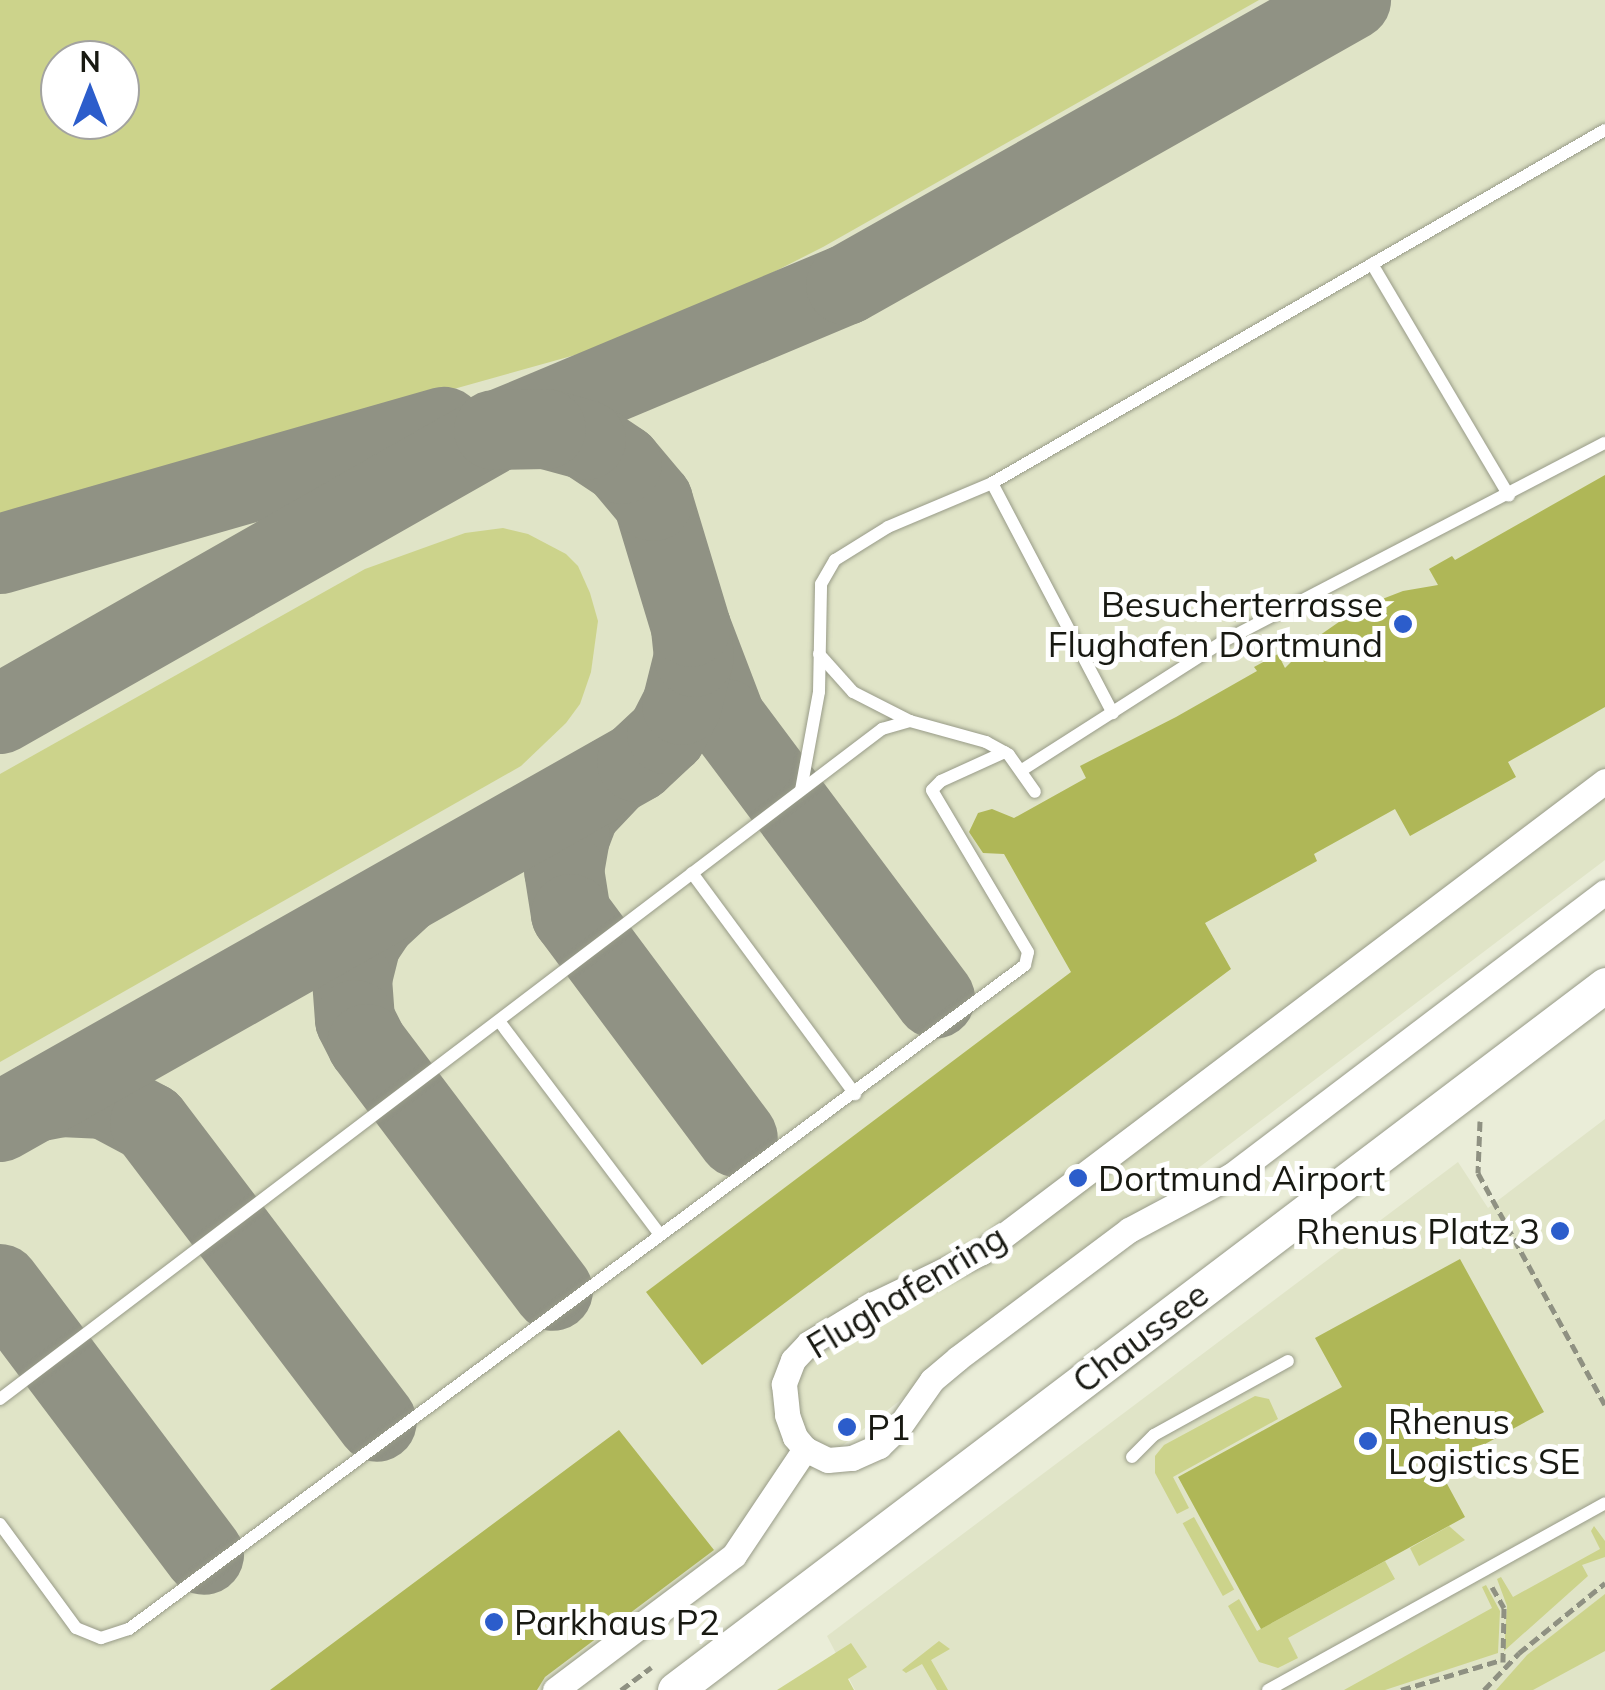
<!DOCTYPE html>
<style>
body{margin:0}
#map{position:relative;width:1605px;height:1690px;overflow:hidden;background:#eaedd8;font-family:Mulish,sans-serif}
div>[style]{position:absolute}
.built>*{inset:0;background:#e0e4c7}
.green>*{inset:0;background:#ccd38b;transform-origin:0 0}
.taxiway>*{height:80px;margin:-40px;padding:0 40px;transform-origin:40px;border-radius:40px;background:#909284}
.building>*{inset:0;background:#afb757}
.path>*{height:5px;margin-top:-2.5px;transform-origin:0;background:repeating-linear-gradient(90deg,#8f9182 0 10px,transparent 0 15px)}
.roads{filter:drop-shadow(0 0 2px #989b88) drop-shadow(0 0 2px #989b88)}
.lane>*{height:12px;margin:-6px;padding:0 6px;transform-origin:6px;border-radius:6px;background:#fff}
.street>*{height:25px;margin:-12.5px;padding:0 12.5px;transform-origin:12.5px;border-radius:12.5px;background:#fff}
.secondary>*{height:35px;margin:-17.5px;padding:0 17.5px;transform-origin:17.5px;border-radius:17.5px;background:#fff}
.dots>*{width:28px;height:28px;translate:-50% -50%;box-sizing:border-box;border:5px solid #fff;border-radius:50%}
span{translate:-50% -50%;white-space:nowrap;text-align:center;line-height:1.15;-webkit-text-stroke:10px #fff;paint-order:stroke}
.poi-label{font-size:35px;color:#181912}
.right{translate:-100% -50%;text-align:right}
.left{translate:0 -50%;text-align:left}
.street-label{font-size:35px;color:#181912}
.north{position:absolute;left:40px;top:40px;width:100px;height:100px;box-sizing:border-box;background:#fff;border:2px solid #a3a3a0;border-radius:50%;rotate:0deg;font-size:28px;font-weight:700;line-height:40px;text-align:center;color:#181912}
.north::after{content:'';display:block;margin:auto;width:35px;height:45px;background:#2c5dcb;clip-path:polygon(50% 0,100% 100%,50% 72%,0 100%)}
</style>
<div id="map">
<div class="built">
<i style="clip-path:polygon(evenodd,0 0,1605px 0,1605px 860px,1131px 1219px,810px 1471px,734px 1555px,555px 1690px,0 1690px,0 0,60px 60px,120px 60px,120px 120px,60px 120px,60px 60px)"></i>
<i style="clip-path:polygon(1605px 1119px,1605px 1690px,855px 1690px,827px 1636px,1458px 1162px,1488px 1208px)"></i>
</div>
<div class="green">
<i style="clip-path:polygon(evenodd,0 0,1259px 0,823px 247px,742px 288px,593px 350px,0 516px,0 0,60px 60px,120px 60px,120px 120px,60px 120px,60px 60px)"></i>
<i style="clip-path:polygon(503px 528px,528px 534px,566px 554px,578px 566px,590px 593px,598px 621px,591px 672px,580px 704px,566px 723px,521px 766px,0 1062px,0 774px,365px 569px,465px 533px)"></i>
<i style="clip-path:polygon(1255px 1396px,1269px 1399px,1278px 1419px,1173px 1477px,1189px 1508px,1177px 1514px,1155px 1473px,1155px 1456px,1164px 1445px)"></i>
<i style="left:1194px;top:1517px;width:83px;height:13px;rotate:61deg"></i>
<i style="clip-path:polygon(1449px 1526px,1465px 1540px,1419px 1566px,1410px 1548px)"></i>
<i style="clip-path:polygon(1594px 1526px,1605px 1541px,1605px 1557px,1582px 1565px,1588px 1576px,1504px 1651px,1507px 1606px,1497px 1579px,1501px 1577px,1513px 1597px,1600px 1549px,1591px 1531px)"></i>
<i style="clip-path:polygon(1385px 1561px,1395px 1579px,1288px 1638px,1298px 1658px,1278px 1668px,1259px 1662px,1228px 1606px,1239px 1599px,1257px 1631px)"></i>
<i style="clip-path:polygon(1486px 1585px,1500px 1611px,1498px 1653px,1385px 1690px,1344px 1690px,1492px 1608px,1482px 1587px)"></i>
<i style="clip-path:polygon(1605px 1594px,1605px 1651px,1533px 1690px,1496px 1690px,1527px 1655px)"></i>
<i style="clip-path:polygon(939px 1641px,950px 1649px,931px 1660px,948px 1690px,937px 1690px,922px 1664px,906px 1673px,902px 1670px)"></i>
<i style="clip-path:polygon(851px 1643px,867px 1667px,848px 1679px,854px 1690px,777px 1690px)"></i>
</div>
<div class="taxiway">
<i style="left:0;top:554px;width:462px;rotate:-16deg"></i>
<i style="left:692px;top:630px;width:95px;rotate:69.1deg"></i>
<i style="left:726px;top:719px;width:349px;rotate:53.2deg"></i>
<i style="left:0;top:714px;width:576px;rotate:-29.63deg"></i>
<i style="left:501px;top:429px;width:374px;rotate:-22.7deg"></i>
<i style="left:846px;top:285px;width:580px;rotate:-29.44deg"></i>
<i style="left:613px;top:776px;width:48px;rotate:133.3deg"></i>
<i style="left:580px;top:811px;width:28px;rotate:111deg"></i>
<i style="left:570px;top:837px;width:34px;rotate:100deg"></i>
<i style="left:564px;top:870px;width:45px;rotate:81deg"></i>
<i style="left:571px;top:914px;width:279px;rotate:53.3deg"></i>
<i style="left:403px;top:895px;width:35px;rotate:137deg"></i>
<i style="left:377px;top:919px;width:29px;rotate:124deg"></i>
<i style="left:361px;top:943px;width:37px;rotate:104deg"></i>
<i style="left:352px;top:979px;width:41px;rotate:85.8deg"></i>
<i style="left:355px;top:1020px;width:27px;rotate:63deg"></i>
<i style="left:367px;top:1044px;width:309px;rotate:53deg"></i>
<i style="left:36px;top:1102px;width:25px;rotate:-11deg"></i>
<i style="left:61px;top:1097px;width:44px;rotate:2.6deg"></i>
<i style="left:105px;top:1099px;width:51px;rotate:28.1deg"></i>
<i style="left:150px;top:1123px;width:375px;rotate:52.8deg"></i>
<i style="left:0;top:1122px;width:732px;rotate:-29.47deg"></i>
<i style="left:637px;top:762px;width:41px;rotate:-43deg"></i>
<i style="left:667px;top:734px;width:33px;rotate:-63deg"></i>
<i style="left:682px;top:705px;width:49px;rotate:-76deg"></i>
<i style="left:694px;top:657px;width:30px;rotate:-96deg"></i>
<i style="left:691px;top:627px;width:132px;rotate:-106.8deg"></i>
<i style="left:653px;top:501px;width:48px;rotate:-130deg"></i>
<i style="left:622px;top:464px;width:43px;rotate:-146.3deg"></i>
<i style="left:586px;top:440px;width:41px;rotate:-164.6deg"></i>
<i style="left:546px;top:429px;width:52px;rotate:178.9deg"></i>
<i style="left:0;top:1284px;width:339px;rotate:53deg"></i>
</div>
<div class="building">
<i style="clip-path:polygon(1605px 475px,1605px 707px,1508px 762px,1516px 777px,1410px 836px,1395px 809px,1314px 854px,1317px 861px,1205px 923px,1231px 969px,702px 1365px,646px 1292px,1071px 972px,1004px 854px,983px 853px,969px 832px,978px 813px,992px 809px,1014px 818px,1086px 778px,1080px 766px,1176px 717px,1257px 671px,1254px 667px,1278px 654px,1285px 668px,1313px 640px,1359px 608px,1403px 591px,1438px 585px,1429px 569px,1452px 556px,1455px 560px)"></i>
<i style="clip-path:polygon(1460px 1259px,1544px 1412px,1439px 1469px,1465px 1517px,1261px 1629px,1178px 1477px,1342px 1387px,1315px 1338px)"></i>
<i style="clip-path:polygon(619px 1430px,714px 1550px,545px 1677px,537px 1690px,270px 1690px)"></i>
</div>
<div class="path">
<i style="left:1480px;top:1121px;width:52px;rotate:92.2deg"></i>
<i style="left:1478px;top:1173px;width:264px;rotate:61.3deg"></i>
<i style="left:1492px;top:1587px;width:24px;rotate:60deg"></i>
<i style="left:1504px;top:1608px;width:54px;rotate:91.1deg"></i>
<i style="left:621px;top:1690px;width:38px;rotate:-37deg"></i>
<i style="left:1401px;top:1690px;width:104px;rotate:-16.7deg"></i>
<i style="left:1484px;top:1690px;width:51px;rotate:-46.6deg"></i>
<i style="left:1519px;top:1653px;width:111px;rotate:-39.1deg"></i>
</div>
<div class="roads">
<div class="lane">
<i style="left:1372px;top:264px;width:269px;rotate:59.4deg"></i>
<i style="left:992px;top:483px;width:260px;rotate:62.3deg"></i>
<i style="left:819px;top:654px;width:51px;rotate:48.2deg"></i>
<i style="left:853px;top:692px;width:64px;rotate:27deg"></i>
<i style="left:1022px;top:770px;width:240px;rotate:-32.6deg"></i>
<i style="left:1224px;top:641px;width:429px;rotate:-27.5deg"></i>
<i style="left:801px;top:790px;width:100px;rotate:-79.6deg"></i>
<i style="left:819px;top:692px;width:108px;rotate:-88.9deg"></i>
<i style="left:821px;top:584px;width:28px;rotate:-60deg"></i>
<i style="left:835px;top:560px;width:62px;rotate:-31.9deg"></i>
<i style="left:888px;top:527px;width:113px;rotate:-22.9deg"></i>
<i style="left:992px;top:483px;width:707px;rotate:-29.94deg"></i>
<i style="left:692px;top:873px;width:275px;rotate:53.6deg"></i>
<i style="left:499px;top:1021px;width:268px;rotate:53deg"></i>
<i style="left:0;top:1399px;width:1108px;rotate:-37.22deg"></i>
<i style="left:882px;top:729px;width:29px;rotate:-16deg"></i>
<i style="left:910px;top:721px;width:79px;rotate:15.4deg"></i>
<i style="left:986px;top:742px;width:26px;rotate:29deg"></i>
<i style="left:1009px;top:755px;width:45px;rotate:54.9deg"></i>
<i style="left:1132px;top:1457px;width:31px;rotate:-45deg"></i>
<i style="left:1154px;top:1435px;width:153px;rotate:-28.9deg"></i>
<i style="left:0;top:1524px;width:129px;rotate:53.8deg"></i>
<i style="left:76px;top:1628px;width:27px;rotate:22deg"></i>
<i style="left:101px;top:1638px;width:29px;rotate:-18deg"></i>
<i style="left:129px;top:1629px;width:1115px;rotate:-36.54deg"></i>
<i style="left:1025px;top:965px;width:13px;rotate:-77deg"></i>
<i style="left:1028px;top:952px;width:188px;rotate:-120.7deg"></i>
<i style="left:932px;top:790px;width:13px;rotate:-45deg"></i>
<i style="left:941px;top:781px;width:70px;rotate:-24.4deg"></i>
<i style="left:1268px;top:1690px;width:385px;rotate:-29deg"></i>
</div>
<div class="street">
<i style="left:1605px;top:781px;width:781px;rotate:142.91deg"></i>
<i style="left:982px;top:1252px;width:120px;rotate:154.3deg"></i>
<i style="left:874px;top:1304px;width:77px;rotate:148.8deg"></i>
<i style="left:808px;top:1344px;width:22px;rotate:133deg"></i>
<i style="left:793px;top:1360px;width:26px;rotate:111deg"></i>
<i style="left:784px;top:1384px;width:31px;rotate:84deg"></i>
<i style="left:787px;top:1415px;width:23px;rotate:70deg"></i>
<i style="left:795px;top:1437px;width:16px;rotate:50deg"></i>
<i style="left:805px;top:1449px;width:25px;rotate:26deg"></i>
<i style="left:828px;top:1460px;width:24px;rotate:-5deg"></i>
<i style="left:852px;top:1458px;width:30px;rotate:-24deg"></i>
<i style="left:879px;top:1446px;width:28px;rotate:-44deg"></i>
<i style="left:899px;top:1427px;width:57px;rotate:-54.9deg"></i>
<i style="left:932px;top:1380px;width:34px;rotate:-40deg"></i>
<i style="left:958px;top:1358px;width:214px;rotate:-36.8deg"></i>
<i style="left:1129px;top:1230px;width:117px;rotate:-28.1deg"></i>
<i style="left:1232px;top:1175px;width:468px;rotate:-37.2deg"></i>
<i style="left:555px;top:1690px;width:224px;rotate:-37deg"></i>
<i style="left:734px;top:1555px;width:128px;rotate:-56.2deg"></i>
</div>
<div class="secondary">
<i style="left:675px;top:1690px;width:1167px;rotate:-37.16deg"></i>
</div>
</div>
<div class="dots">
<i style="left:1403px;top:624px;background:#2c5dcb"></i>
<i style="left:1078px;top:1178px;background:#2c5dcb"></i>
<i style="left:1560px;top:1231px;background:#2c5dcb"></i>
<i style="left:847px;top:1427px;background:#2c5dcb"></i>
<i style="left:1368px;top:1441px;background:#2c5dcb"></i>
<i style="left:494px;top:1622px;background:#2c5dcb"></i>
</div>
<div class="poi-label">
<span class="right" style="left:1383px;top:624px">Besucherterrasse<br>Flughafen Dortmund</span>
<span class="left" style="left:1098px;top:1178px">Dortmund Airport</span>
<span class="right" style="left:1540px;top:1231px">Rhenus Platz 3</span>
<span class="left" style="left:1388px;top:1441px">Rhenus<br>Logistics SE</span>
<span class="left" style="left:867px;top:1427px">P1</span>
<span class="left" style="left:514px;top:1622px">Parkhaus P2</span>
</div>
<div class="street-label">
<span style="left:906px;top:1291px;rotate:-31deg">Flughafenring</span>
<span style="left:1140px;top:1337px;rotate:-37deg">Chaussee</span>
</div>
<div class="north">N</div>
</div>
